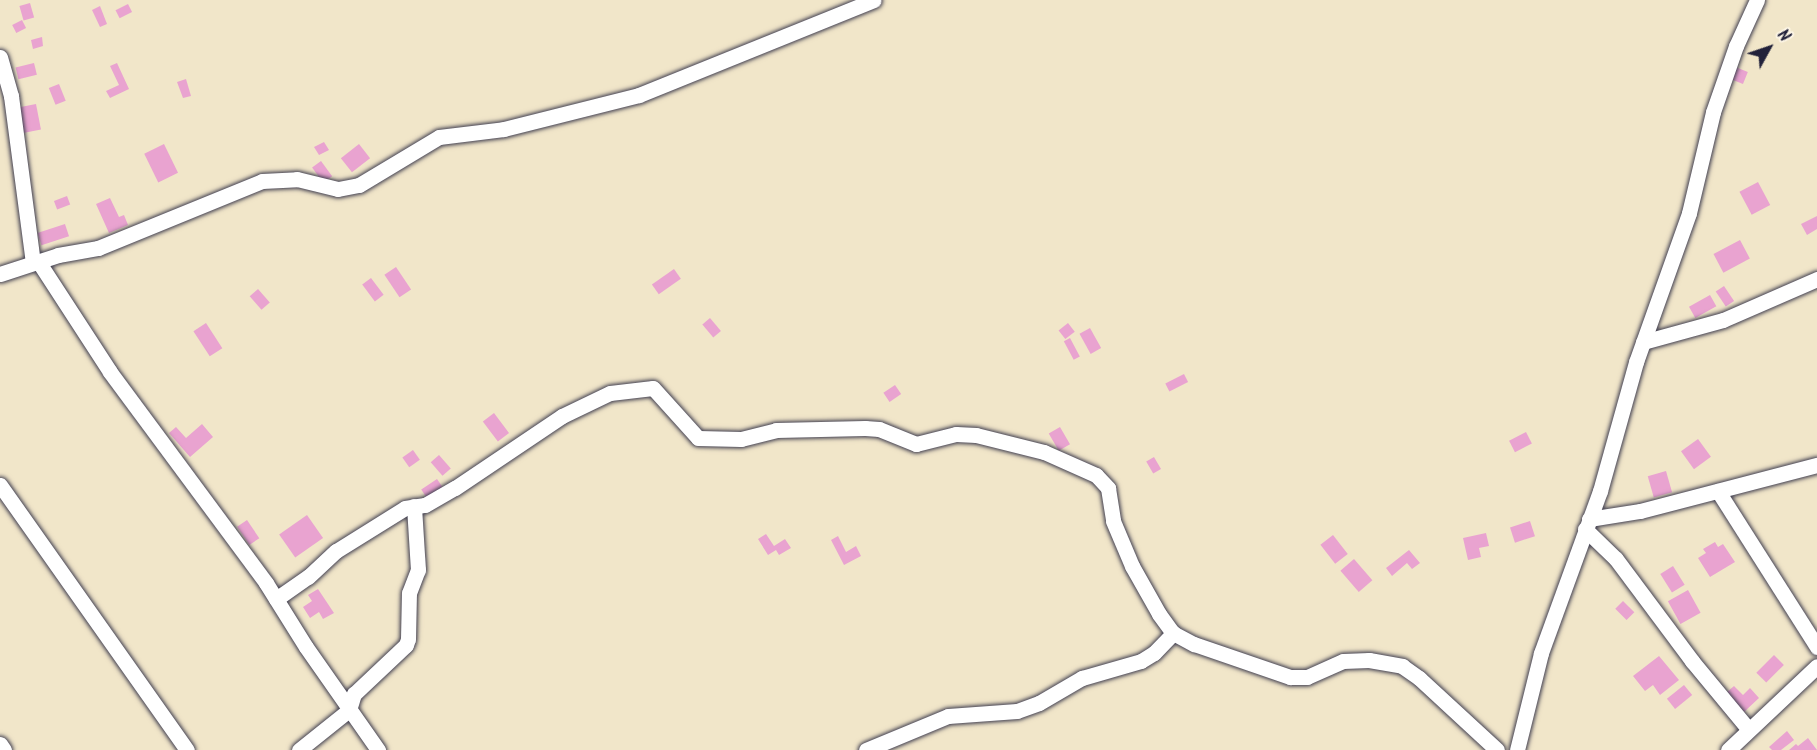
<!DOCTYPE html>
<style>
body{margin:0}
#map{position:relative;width:1817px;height:750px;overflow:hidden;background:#f1e6c9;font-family:Kalam,sans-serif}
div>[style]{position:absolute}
.building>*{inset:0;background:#e9a3d0;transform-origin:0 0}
.roads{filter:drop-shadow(0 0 2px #413f50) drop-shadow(0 0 2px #413f50)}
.street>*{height:15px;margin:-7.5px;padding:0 7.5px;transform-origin:7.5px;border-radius:7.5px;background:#fff}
span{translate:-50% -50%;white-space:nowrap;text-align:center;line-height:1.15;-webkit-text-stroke:4.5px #fcf5e5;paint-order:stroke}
.north{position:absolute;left:1739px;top:18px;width:60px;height:60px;-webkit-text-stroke:4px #fcf5e5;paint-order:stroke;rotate:50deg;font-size:16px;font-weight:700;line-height:24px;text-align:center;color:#22223b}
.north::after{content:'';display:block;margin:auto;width:21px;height:27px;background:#22223b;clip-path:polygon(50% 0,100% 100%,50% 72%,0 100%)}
</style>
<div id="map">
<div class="building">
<i style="left:30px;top:3px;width:15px;height:11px;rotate:74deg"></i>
<i style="left:128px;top:4px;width:9px;height:14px;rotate:63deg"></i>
<i style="clip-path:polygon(100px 6px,107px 24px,100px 27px,92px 10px)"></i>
<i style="left:22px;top:20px;width:9px;height:11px;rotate:63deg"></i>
<i style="clip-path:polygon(42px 37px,43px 46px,33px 49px,31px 40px)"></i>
<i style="left:34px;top:63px;width:12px;height:19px;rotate:76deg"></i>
<i style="clip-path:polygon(117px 63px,129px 89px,110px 98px,106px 91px,119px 85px,110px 66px)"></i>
<i style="left:1733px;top:66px;width:16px;height:13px;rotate:22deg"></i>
<i style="clip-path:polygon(186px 79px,191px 96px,183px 98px,177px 82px)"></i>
<i style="left:59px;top:84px;width:18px;height:11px;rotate:68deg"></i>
<i style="left:36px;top:104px;width:26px;height:18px;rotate:79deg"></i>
<i style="clip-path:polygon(324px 142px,329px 150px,319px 155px,314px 147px)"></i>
<i style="left:164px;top:144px;width:32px;height:22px;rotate:64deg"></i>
<i style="left:359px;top:144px;width:18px;height:23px;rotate:52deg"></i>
<i style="left:321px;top:161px;width:19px;height:11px;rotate:54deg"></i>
<i style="left:1758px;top:182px;width:26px;height:21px;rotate:62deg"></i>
<i style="left:67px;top:196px;width:9px;height:14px;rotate:69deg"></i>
<i style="clip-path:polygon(110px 198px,119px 217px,124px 215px,128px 225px,109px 233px,96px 204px)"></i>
<i style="clip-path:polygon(1817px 216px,1817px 229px,1807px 235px,1801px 224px)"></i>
<i style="left:65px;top:224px;width:13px;height:29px;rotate:72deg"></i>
<i style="left:1740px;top:240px;width:21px;height:30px;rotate:62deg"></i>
<i style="left:396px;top:267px;width:27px;height:14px;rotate:56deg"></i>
<i style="left:674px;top:269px;width:12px;height:27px;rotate:55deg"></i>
<i style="left:371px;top:278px;width:21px;height:11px;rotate:53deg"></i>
<i style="left:1724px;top:286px;width:18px;height:10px;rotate:56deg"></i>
<i style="left:258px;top:289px;width:18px;height:11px;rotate:49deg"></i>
<i style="left:1710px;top:295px;width:13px;height:24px;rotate:61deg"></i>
<i style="left:710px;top:318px;width:17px;height:10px;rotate:50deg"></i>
<i style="left:206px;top:323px;width:30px;height:15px;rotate:57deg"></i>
<i style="left:1068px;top:323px;width:11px;height:12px;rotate:52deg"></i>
<i style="left:1090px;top:328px;width:23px;height:12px;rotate:61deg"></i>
<i style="left:1070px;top:338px;width:21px;height:7px;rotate:62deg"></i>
<i style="left:1184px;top:374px;width:9px;height:21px;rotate:63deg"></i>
<i style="left:895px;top:385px;width:11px;height:14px;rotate:56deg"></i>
<i style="left:494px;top:413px;width:25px;height:14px;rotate:53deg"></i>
<i style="clip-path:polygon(202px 424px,213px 437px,190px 457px,169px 433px,176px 427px,186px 438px)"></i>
<i style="left:1060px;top:427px;width:20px;height:13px;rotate:60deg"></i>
<i style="left:1526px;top:432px;width:13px;height:19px;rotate:63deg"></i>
<i style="left:1698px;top:439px;width:22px;height:21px;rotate:54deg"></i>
<i style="left:413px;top:450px;width:12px;height:13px;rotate:55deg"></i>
<i style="left:439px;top:455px;width:18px;height:11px;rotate:49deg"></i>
<i style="left:1154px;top:457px;width:14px;height:9px;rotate:60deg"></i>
<i style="left:1666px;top:471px;width:22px;height:19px;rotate:74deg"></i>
<i style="left:437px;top:479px;width:11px;height:19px;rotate:56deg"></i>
<i style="left:307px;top:515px;width:28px;height:34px;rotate:55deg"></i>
<i style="left:247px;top:520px;width:22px;height:12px;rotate:56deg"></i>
<i style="left:1530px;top:521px;width:16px;height:21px;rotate:72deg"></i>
<i style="clip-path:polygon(1486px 533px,1489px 546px,1479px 548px,1481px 557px,1468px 560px,1463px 538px)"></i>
<i style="clip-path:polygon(766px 534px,774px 546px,785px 539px,791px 548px,779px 555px,776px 550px,768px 555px,758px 539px)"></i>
<i style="left:1333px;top:535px;width:24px;height:16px;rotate:52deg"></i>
<i style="clip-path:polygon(838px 536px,846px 552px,856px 546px,861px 556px,844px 565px,831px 540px)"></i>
<i style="clip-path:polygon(1715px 542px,1718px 547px,1723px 544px,1735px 562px,1710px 577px,1698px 558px,1706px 553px,1703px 549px)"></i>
<i style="clip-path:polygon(1409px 550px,1420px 563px,1412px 569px,1407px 563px,1392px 576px,1386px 568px)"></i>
<i style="left:1354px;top:559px;width:28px;height:18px;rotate:49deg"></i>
<i style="left:1673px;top:566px;width:22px;height:15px;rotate:58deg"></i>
<i style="clip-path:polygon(318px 589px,334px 613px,323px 619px,319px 612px,310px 618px,303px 607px,312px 601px,308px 595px)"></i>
<i style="left:1688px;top:590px;width:26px;height:23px;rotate:61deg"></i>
<i style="left:1623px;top:601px;width:16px;height:11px;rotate:45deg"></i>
<i style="left:1774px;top:655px;width:14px;height:25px;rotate:45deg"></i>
<i style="clip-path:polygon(1659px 656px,1679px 680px,1660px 695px,1653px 685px,1645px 691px,1633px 676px)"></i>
<i style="left:1684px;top:685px;width:13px;height:22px;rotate:51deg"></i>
<i style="clip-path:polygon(1734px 686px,1743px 695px,1750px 688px,1759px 698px,1744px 712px,1726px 693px)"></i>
<i style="clip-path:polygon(1787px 731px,1794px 740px,1781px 750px,1772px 750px,1769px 747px)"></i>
<i style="clip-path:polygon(1808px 738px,1817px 750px,1789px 750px,1796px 744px,1798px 746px)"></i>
</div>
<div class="roads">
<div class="street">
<i style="left:0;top:57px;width:41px;rotate:74.2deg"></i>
<i style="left:11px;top:96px;width:168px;rotate:82.5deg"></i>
<i style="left:38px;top:261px;width:132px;rotate:57deg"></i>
<i style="left:110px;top:372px;width:262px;rotate:53.5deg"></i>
<i style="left:266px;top:583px;width:75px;rotate:58deg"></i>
<i style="left:306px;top:647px;width:126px;rotate:55deg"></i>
<i style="left:0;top:274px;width:61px;rotate:-18.1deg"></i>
<i style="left:58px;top:255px;width:41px;rotate:-9.9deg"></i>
<i style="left:98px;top:248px;width:177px;rotate:-22.2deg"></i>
<i style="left:262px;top:181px;width:35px;rotate:-3deg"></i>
<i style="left:297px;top:179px;width:42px;rotate:13.7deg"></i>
<i style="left:338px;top:189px;width:21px;rotate:-11deg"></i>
<i style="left:359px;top:185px;width:93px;rotate:-31deg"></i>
<i style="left:439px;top:137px;width:65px;rotate:-7deg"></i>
<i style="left:504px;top:129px;width:139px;rotate:-14.1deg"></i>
<i style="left:639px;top:95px;width:253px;rotate:-22deg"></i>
<i style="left:1643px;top:342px;width:83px;rotate:-15.4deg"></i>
<i style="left:1723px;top:320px;width:103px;rotate:-23.6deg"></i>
<i style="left:0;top:485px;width:324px;rotate:54.8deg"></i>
<i style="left:1718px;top:491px;width:185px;rotate:57.6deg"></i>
<i style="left:1589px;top:519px;width:52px;rotate:-8.9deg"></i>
<i style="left:1640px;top:511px;width:183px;rotate:-14.6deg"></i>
<i style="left:1585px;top:529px;width:43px;rotate:44.1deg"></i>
<i style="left:1616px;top:559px;width:127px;rotate:53.3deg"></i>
<i style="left:1692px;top:661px;width:89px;rotate:50.4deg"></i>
<i style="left:276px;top:599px;width:39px;rotate:-35deg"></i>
<i style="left:308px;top:577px;width:38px;rotate:-43deg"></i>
<i style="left:336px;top:551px;width:81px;rotate:-31.9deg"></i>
<i style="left:405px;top:508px;width:20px;rotate:-9deg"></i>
<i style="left:425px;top:505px;width:34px;rotate:-30deg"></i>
<i style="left:455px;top:488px;width:129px;rotate:-33.9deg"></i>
<i style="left:562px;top:416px;width:53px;rotate:-25.6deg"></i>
<i style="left:610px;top:393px;width:43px;rotate:-6.6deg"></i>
<i style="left:653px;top:388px;width:67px;rotate:48deg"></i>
<i style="left:698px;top:438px;width:43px;rotate:1.3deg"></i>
<i style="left:741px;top:439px;width:36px;rotate:-14deg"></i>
<i style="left:776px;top:430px;width:89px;rotate:-1.3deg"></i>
<i style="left:865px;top:428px;width:14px;rotate:4deg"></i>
<i style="left:879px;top:429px;width:40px;rotate:22deg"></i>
<i style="left:916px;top:444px;width:41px;rotate:-14deg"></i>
<i style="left:956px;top:434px;width:20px;rotate:3deg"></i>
<i style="left:976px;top:435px;width:70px;rotate:14deg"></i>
<i style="left:1044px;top:452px;width:57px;rotate:23.9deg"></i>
<i style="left:1096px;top:475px;width:18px;rotate:47deg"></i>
<i style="left:1108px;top:488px;width:33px;rotate:81deg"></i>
<i style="left:1113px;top:521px;width:49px;rotate:67.1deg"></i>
<i style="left:1132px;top:566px;width:55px;rotate:60.6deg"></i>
<i style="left:1159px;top:614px;width:24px;rotate:54deg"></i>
<i style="left:1173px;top:633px;width:24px;rotate:28deg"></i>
<i style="left:1194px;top:644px;width:102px;rotate:19deg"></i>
<i style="left:1290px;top:677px;width:17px"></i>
<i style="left:1307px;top:677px;width:39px;rotate:-24deg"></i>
<i style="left:1343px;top:661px;width:26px;rotate:-2deg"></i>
<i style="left:1369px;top:660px;width:34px;rotate:10deg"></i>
<i style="left:1402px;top:666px;width:21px;rotate:35deg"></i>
<i style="left:1419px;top:678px;width:106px;rotate:42.7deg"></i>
<i style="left:0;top:744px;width:7px;rotate:56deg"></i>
<i style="left:299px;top:750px;width:64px;rotate:-38.7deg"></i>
<i style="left:349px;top:710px;width:17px;rotate:-73deg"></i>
<i style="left:354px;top:694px;width:71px;rotate:-43.3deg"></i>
<i style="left:406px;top:645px;width:6px;rotate:-72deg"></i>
<i style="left:408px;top:639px;width:46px;rotate:-88.8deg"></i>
<i style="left:409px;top:593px;width:25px;rotate:-69deg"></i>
<i style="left:418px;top:570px;width:64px;rotate:-93.6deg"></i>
<i style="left:866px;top:750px;width:89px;rotate:-22.5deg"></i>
<i style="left:948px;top:716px;width:69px;rotate:-4.1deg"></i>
<i style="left:1017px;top:711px;width:23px;rotate:-20deg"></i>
<i style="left:1039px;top:703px;width:50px;rotate:-30.2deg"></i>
<i style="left:1082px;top:678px;width:61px;rotate:-16.1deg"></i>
<i style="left:1141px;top:661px;width:15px;rotate:-32deg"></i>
<i style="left:1154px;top:653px;width:28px;rotate:-46deg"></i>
<i style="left:1517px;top:750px;width:100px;rotate:-76.1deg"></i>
<i style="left:1541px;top:653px;width:172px;rotate:-70deg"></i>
<i style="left:1600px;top:491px;width:134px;rotate:-74.4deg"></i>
<i style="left:1636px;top:362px;width:158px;rotate:-70.4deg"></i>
<i style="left:1689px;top:213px;width:104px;rotate:-76.6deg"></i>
<i style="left:1713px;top:112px;width:70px;rotate:-70.8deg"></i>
<i style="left:1736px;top:46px;width:51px;rotate:-65.5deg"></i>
<i style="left:1728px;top:750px;width:122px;rotate:-43.3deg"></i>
</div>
</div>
<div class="north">N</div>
</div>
